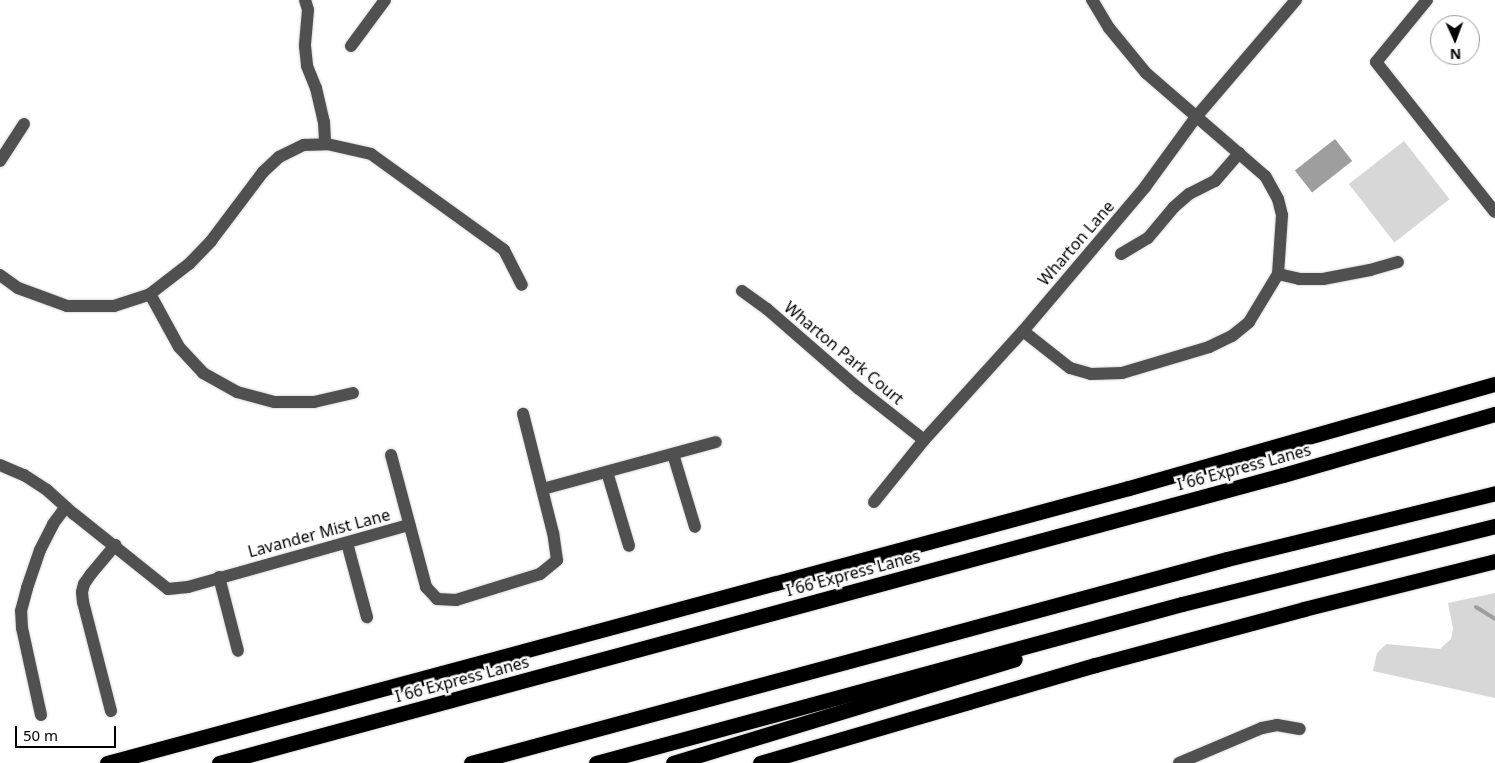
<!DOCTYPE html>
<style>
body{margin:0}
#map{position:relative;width:1495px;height:763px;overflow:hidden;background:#fff;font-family:"Noto Sans",sans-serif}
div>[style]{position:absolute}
.green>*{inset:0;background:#d7d7d7;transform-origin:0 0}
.water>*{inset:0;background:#9e9e9e;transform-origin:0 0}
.stream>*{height:4px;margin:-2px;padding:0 2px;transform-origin:2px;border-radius:2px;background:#9e9e9e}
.roads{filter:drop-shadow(0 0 1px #dbdbdb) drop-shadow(0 0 1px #dbdbdb)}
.minor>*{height:12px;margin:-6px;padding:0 6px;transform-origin:6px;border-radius:6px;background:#505050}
.highway>*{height:15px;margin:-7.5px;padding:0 7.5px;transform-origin:7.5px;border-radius:7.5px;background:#000}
span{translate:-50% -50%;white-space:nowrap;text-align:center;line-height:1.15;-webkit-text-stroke:5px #fff;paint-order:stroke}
.street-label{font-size:16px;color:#000}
.north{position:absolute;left:1430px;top:15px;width:50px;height:50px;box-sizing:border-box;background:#fff;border:1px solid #999;border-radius:50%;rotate:178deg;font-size:14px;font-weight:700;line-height:20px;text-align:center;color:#000}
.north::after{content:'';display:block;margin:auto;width:18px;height:22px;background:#000;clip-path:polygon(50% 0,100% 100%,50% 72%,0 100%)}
.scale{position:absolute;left:15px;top:726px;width:101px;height:22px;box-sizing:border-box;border:2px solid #000;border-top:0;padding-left:6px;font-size:15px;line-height:18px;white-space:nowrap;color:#000;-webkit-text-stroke:4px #fff;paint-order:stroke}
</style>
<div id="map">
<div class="green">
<i style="left:1404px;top:141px;width:74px;height:70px;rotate:52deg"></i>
<i style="clip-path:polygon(1495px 593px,1495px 698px,1373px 671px,1377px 653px,1386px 644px,1440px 649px,1451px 639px,1453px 629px,1448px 603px)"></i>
</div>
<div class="water">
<i style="left:1335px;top:139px;width:28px;height:51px;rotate:52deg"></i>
</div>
<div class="stream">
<i style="left:1476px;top:607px;width:22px;rotate:32deg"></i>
</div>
<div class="roads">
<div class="minor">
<i style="left:305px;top:0;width:10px;rotate:73deg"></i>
<i style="left:308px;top:10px;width:36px;rotate:95deg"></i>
<i style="left:305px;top:46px;width:20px;rotate:84deg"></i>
<i style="left:307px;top:66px;width:24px;rotate:68deg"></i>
<i style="left:316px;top:88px;width:35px;rotate:77deg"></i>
<i style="left:324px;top:122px;width:22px;rotate:87deg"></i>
<i style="left:1427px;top:0;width:80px;rotate:129.4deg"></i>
<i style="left:1376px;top:62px;width:191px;rotate:51.6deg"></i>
<i style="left:351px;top:46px;width:57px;rotate:-53.5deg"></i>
<i style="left:0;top:161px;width:44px;rotate:-57deg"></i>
<i style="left:1121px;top:254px;width:31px;rotate:-31deg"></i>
<i style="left:1148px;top:238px;width:40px;rotate:-50deg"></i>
<i style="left:1174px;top:207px;width:20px;rotate:-41deg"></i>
<i style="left:1189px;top:194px;width:29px;rotate:-27deg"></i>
<i style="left:1215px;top:181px;width:37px;rotate:-49deg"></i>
<i style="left:1278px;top:274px;width:22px;rotate:13deg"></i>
<i style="left:1299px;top:279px;width:24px"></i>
<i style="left:1323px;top:279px;width:48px;rotate:-10.8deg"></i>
<i style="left:1370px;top:270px;width:29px;rotate:-16deg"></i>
<i style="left:0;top:275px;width:22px;rotate:36deg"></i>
<i style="left:18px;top:288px;width:52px;rotate:20.2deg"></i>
<i style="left:67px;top:306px;width:47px"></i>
<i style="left:114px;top:306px;width:38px;rotate:-18deg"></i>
<i style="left:150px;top:294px;width:49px;rotate:-37.6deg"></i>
<i style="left:189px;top:264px;width:32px;rotate:-46deg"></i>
<i style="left:211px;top:241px;width:86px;rotate:-53deg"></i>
<i style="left:263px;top:172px;width:22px;rotate:-43deg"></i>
<i style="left:279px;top:157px;width:28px;rotate:-26deg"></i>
<i style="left:304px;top:145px;width:23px;rotate:-2deg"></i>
<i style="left:327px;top:144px;width:45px;rotate:12.8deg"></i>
<i style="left:371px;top:154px;width:164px;rotate:35.8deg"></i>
<i style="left:504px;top:250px;width:39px;rotate:63deg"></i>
<i style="left:742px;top:291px;width:31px;rotate:36deg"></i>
<i style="left:767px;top:309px;width:121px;rotate:41deg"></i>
<i style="left:858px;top:388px;width:84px;rotate:38.2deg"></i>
<i style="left:150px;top:294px;width:60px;rotate:61.3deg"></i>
<i style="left:179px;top:347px;width:35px;rotate:47deg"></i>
<i style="left:203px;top:373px;width:39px;rotate:29deg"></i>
<i style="left:237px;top:392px;width:39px;rotate:15deg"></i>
<i style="left:275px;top:402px;width:39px"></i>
<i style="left:314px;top:402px;width:40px;rotate:-13deg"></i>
<i style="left:1023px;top:331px;width:60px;rotate:38.2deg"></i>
<i style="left:1070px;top:368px;width:22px;rotate:16deg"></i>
<i style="left:1091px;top:374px;width:31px;rotate:-2deg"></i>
<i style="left:1122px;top:373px;width:91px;rotate:-16.6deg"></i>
<i style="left:1209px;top:347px;width:25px;rotate:-26deg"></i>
<i style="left:1232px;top:336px;width:22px;rotate:-39deg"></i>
<i style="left:1249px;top:322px;width:56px;rotate:-58.9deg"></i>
<i style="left:1278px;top:274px;width:59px;rotate:-86.1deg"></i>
<i style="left:1282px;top:215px;width:16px;rotate:-104deg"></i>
<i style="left:1278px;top:199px;width:26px;rotate:-119deg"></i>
<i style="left:1265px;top:176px;width:157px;rotate:-139.1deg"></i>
<i style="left:1146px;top:73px;width:58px;rotate:-129.4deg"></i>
<i style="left:1109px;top:28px;width:33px;rotate:-121deg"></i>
<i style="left:673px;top:454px;width:76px;rotate:73.2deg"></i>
<i style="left:391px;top:455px;width:137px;rotate:75.1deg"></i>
<i style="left:426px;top:587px;width:16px;rotate:47deg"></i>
<i style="left:437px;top:599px;width:19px;rotate:3deg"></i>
<i style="left:456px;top:600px;width:88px;rotate:-17.2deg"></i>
<i style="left:540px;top:574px;width:22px;rotate:-39deg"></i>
<i style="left:557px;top:560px;width:27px;rotate:-98deg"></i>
<i style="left:553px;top:533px;width:123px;rotate:-104.1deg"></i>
<i style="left:0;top:465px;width:26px;rotate:23deg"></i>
<i style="left:24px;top:475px;width:27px;rotate:33deg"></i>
<i style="left:47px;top:490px;width:36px;rotate:42deg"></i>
<i style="left:74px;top:514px;width:120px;rotate:38.6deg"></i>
<i style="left:168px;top:589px;width:20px;rotate:-6deg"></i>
<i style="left:188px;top:587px;width:230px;rotate:-15.7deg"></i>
<i style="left:607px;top:472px;width:77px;rotate:73.4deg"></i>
<i style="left:543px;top:489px;width:179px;rotate:-15.2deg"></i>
<i style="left:874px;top:502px;width:80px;rotate:-51.1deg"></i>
<i style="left:924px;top:440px;width:147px;rotate:-47.8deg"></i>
<i style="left:1023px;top:331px;width:189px;rotate:-49.7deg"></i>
<i style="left:1145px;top:187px;width:87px;rotate:-53.9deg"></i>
<i style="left:1196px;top:117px;width:154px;rotate:-49.5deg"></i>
<i style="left:347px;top:543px;width:77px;rotate:74.9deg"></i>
<i style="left:219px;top:577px;width:76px;rotate:75.6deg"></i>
<i style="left:111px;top:711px;width:113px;rotate:-104.4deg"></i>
<i style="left:83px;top:602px;width:10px;rotate:-96deg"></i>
<i style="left:82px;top:592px;width:8px;rotate:-76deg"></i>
<i style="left:84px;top:584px;width:12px;rotate:-55deg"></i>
<i style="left:91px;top:574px;width:38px;rotate:-50deg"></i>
<i style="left:41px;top:715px;width:89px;rotate:-102.3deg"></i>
<i style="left:22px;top:628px;width:17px;rotate:-93deg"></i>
<i style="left:21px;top:611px;width:24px;rotate:-75deg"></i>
<i style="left:27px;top:588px;width:40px;rotate:-71.1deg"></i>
<i style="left:40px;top:550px;width:29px;rotate:-63deg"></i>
<i style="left:53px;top:524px;width:21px;rotate:-53deg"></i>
<i style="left:1179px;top:763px;width:90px;rotate:-22.9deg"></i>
<i style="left:1262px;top:728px;width:15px;rotate:-11deg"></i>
<i style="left:1277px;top:725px;width:23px;rotate:10deg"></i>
</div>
<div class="highway">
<i style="left:107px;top:763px;width:1058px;rotate:-15.06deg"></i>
<i style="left:1129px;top:488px;width:380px;rotate:-15.9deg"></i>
<i style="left:219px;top:763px;width:1102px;rotate:-15.15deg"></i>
<i style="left:1283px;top:475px;width:221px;rotate:-16.1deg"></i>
<i style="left:471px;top:763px;width:783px;rotate:-15.1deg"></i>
<i style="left:1227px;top:559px;width:276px;rotate:-13.8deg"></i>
<i style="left:596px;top:763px;width:607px;rotate:-15.18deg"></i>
<i style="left:1182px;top:604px;width:323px;rotate:-14deg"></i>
<i style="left:673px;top:763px;width:357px;rotate:-16.9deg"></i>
<i style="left:760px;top:763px;width:349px;rotate:-16.3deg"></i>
<i style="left:1095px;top:665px;width:216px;rotate:-15deg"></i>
<i style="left:1304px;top:609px;width:197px;rotate:-14.1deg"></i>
</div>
</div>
<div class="street-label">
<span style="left:1076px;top:243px;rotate:-49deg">Wharton Lane</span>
<span style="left:844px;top:353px;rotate:40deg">Wharton Park Court</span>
<span style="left:1244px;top:467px;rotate:-15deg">I 66 Express Lanes</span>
<span style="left:319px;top:533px;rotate:-15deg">Lavander Mist Lane</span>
<span style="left:853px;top:573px;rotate:-15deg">I 66 Express Lanes</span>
<span style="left:462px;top:679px;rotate:-15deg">I 66 Express Lanes</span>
</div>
<div class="north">N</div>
<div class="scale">50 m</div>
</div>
